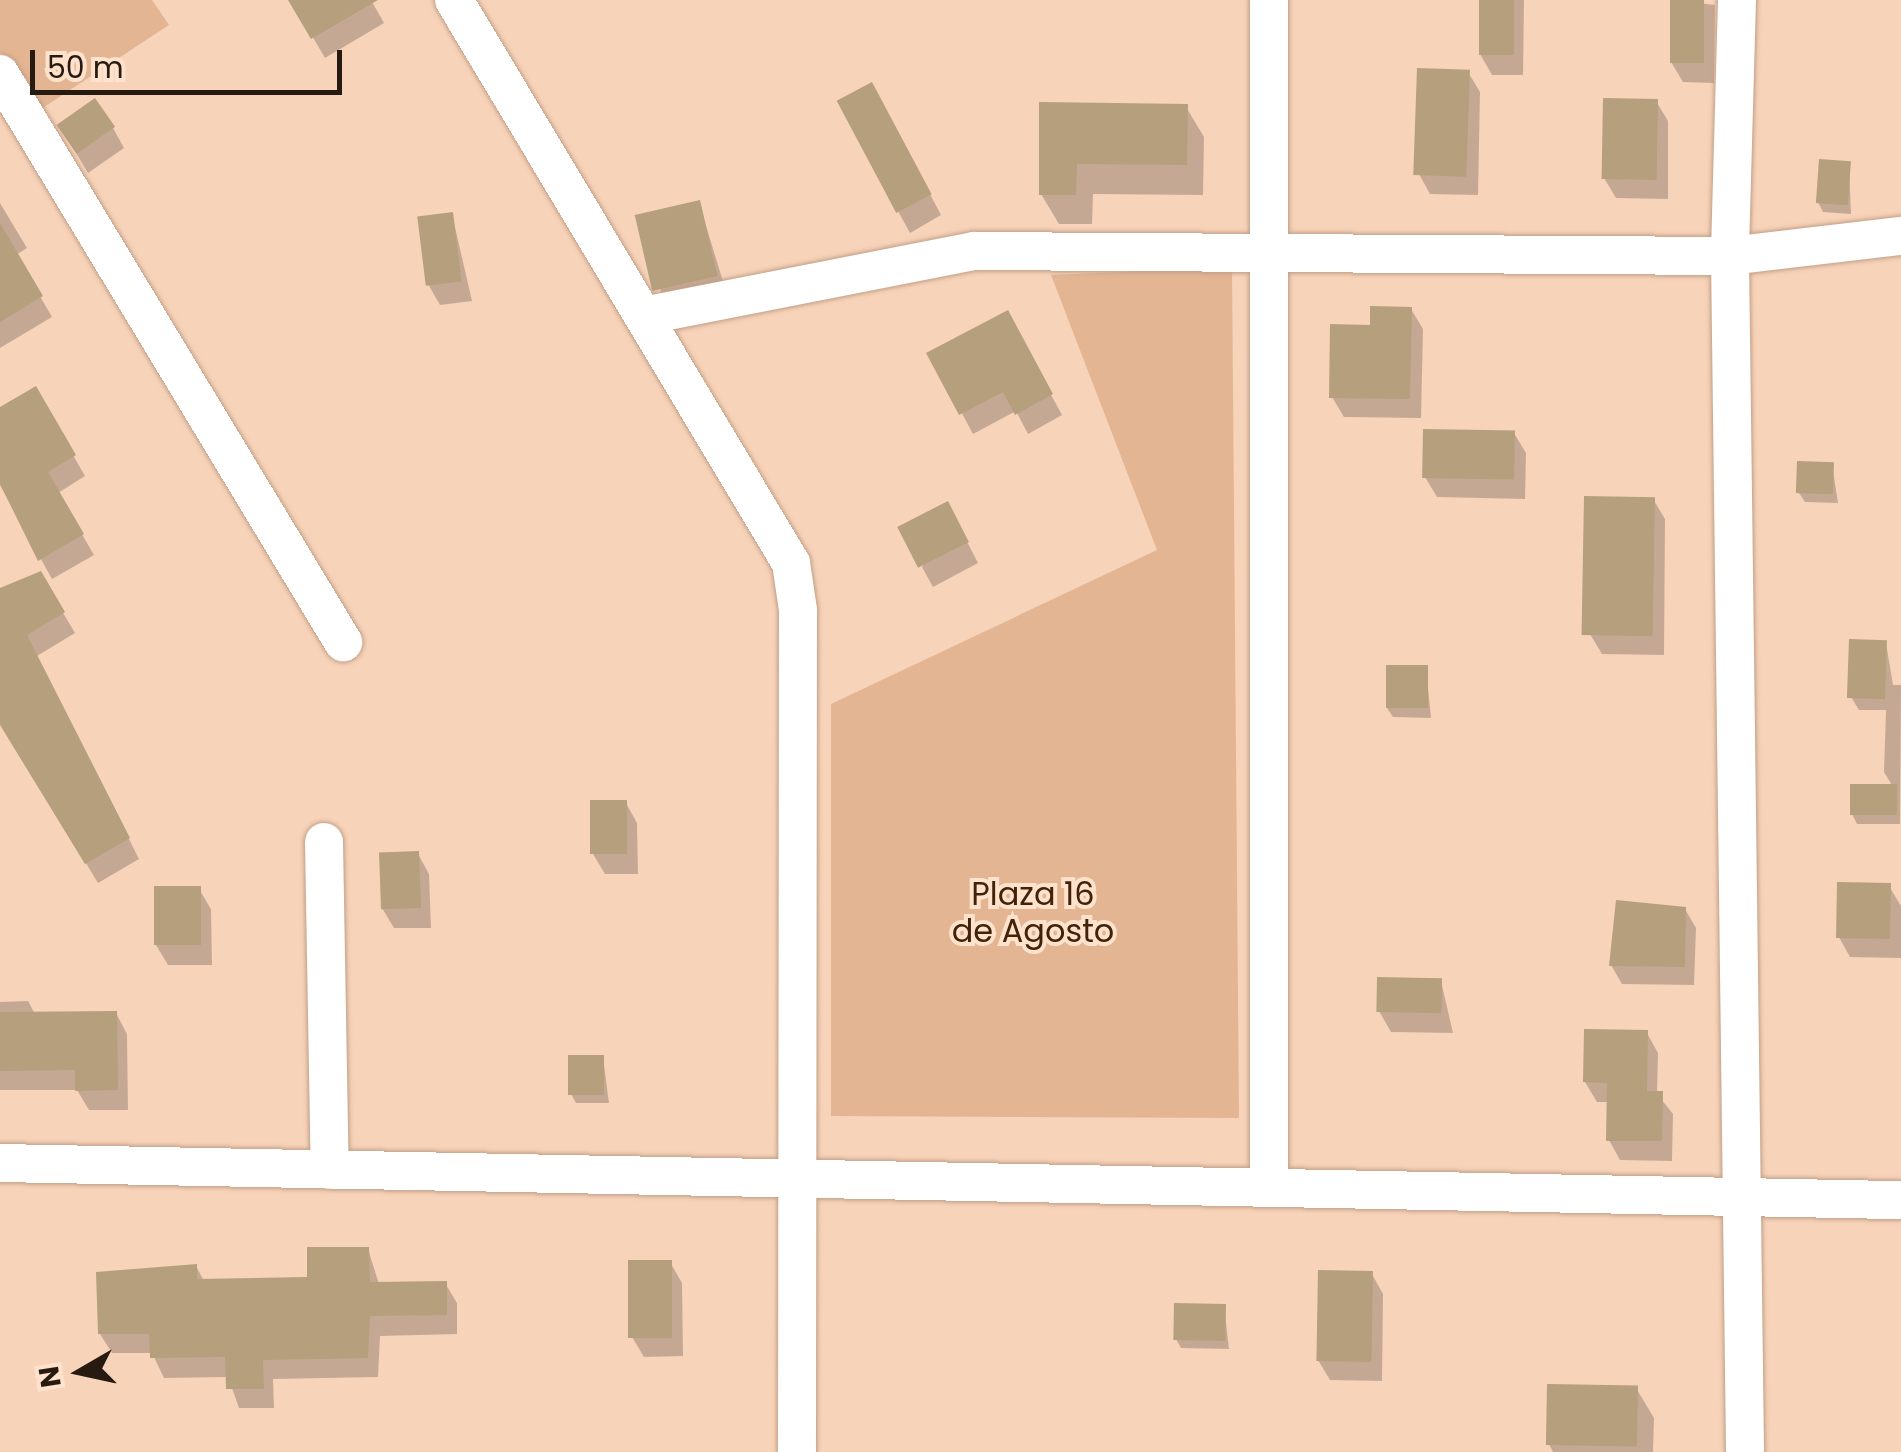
<!DOCTYPE html>
<style>
body{margin:0}
#map{position:relative;width:1901px;height:1452px;overflow:hidden;background:#f7d3b9;font-family:Poppins,sans-serif}
div>[style]{position:absolute}
.green>*{inset:0;background:#e3b592}
.shadow>*{inset:0;background:#0003;transform-origin:0 0}
.building>*{inset:0;background:#b59f7d;transform-origin:0 0}
.roads{filter:drop-shadow(0 0 2px #c19f86) drop-shadow(0 0 2px #c19f86)}
.street>*{height:38px;margin:-19px;padding:0 19px;transform-origin:19px;border-radius:19px;background:#fff}
span{translate:-50% -50%;white-space:nowrap;text-align:center;line-height:1.15;-webkit-text-stroke:8px #ffe2cc;paint-order:stroke}
.park-label{font-size:32px;color:#412309}
.north{position:absolute;left:30px;top:1322px;width:100px;height:100px;-webkit-text-stroke:8px #ffe2cc;paint-order:stroke;rotate:261deg;font-size:28px;font-weight:700;line-height:40px;text-align:center;color:#271a10}
.north::after{content:'';display:block;margin:auto;width:35px;height:45px;background:#271a10;clip-path:polygon(50% 0,100% 100%,50% 72%,0 100%)}
.scale{position:absolute;left:30px;top:50px;width:312px;height:45px;box-sizing:border-box;border:5px solid #271a10;border-top:0;padding-left:12px;font-size:30px;line-height:35px;white-space:nowrap;color:#271a10;-webkit-text-stroke:8px #ffe2cc;paint-order:stroke}
</style>
<div id="map">
<div class="green">
<i style="clip-path:polygon(0 0,152px 0,169px 25px,38px 111px,0 52px)"></i>
<i style="clip-path:polygon(1232px 267px,1239px 1118px,831px 1116px,831px 704px,1157px 550px,1051px 275px)"></i>
</div>
<div class="shadow">
<i style="clip-path:polygon(291px 0,371px 0,384px 23px,325px 58px)"></i>
<i style="clip-path:polygon(1481px 0,1524px 0,1523px 75px,1492px 75px,1480px 54px)"></i>
<i style="clip-path:polygon(1672px 0,1715px 5px,1714px 83px,1683px 82px,1671px 62px)"></i>
<i style="clip-path:polygon(1468px 72px,1480px 92px,1478px 195px,1430px 194px,1419px 174px)"></i>
<i style="clip-path:polygon(1656px 101px,1668px 121px,1668px 199px,1616px 198px,1604px 178px)"></i>
<i style="clip-path:polygon(883px 105px,941px 215px,910px 233px,899px 213px)"></i>
<i style="clip-path:polygon(1042px 105px,1186px 107px,1204px 137px,1203px 195px,1093px 194px,1092px 224px,1059px 224px,1041px 194px)"></i>
<i style="clip-path:polygon(60px 126px,113px 128px,124px 148px,88px 173px)"></i>
<i style="clip-path:polygon(1849px 163px,1851px 214px,1823px 212px,1818px 202px)"></i>
<i style="clip-path:polygon(0 203px,27px 248px,16px 255px,52px 317px,0 348px)"></i>
<i style="left:699px;top:203px;width:97px;height:62px;rotate:73deg"></i>
<i style="clip-path:polygon(452px 214px,472px 301px,440px 305px,428px 284px)"></i>
<i style="clip-path:polygon(1411px 309px,1423px 329px,1421px 418px,1344px 417px,1332px 397px,1372px 327px)"></i>
<i style="clip-path:polygon(1018px 334px,1062px 415px,1028px 434px,1016px 411px,973px 434px,930px 354px)"></i>
<i style="clip-path:polygon(35px 389px,85px 476px,58px 493px,94px 555px,52px 579px,0 485px,0 410px)"></i>
<i style="clip-path:polygon(1514px 433px,1526px 453px,1525px 499px,1437px 497px,1425px 477px)"></i>
<i style="clip-path:polygon(1832px 464px,1838px 503px,1805px 502px,1799px 493px)"></i>
<i style="clip-path:polygon(1653px 499px,1665px 519px,1664px 655px,1602px 654px,1590px 634px)"></i>
<i style="clip-path:polygon(958px 524px,978px 563px,933px 587px,922px 567px)"></i>
<i style="clip-path:polygon(40px 574px,75px 633px,37px 656px,139px 859px,98px 883px,0 722px,0 598px)"></i>
<i style="clip-path:polygon(1886px 643px,1893px 685px,1901px 685px,1900px 824px,1857px 824px,1852px 814px,1893px 787px,1884px 772px,1886px 710px,1859px 710px,1851px 697px)"></i>
<i style="clip-path:polygon(1426px 668px,1431px 718px,1393px 717px,1387px 708px)"></i>
<i style="clip-path:polygon(626px 803px,637px 823px,638px 874px,605px 874px,593px 854px)"></i>
<i style="clip-path:polygon(418px 854px,429px 874px,431px 928px,394px 928px,382px 908px)"></i>
<i style="clip-path:polygon(1889px 886px,1901px 906px,1901px 958px,1850px 957px,1839px 937px)"></i>
<i style="clip-path:polygon(199px 889px,211px 909px,212px 965px,168px 965px,156px 945px)"></i>
<i style="clip-path:polygon(1685px 909px,1696px 928px,1694px 985px,1622px 984px,1611px 965px)"></i>
<i style="clip-path:polygon(1441px 981px,1453px 1033px,1391px 1032px,1379px 1011px)"></i>
<i style="clip-path:polygon(28px 1001px,35px 1014px,116px 1013px,127px 1034px,128px 1110px,89px 1110px,77px 1090px,0 1090px,0 1002px)"></i>
<i style="clip-path:polygon(1647px 1033px,1658px 1053px,1657px 1094px,1673px 1114px,1672px 1161px,1620px 1160px,1609px 1140px,1610px 1102px,1597px 1102px,1585px 1082px)"></i>
<i style="clip-path:polygon(603px 1057px,609px 1103px,576px 1103px,571px 1094px)"></i>
<i style="clip-path:polygon(368px 1249px,379px 1284px,445px 1283px,457px 1303px,457px 1334px,380px 1336px,378px 1377px,273px 1379px,274px 1408px,239px 1408px,228px 1377px,164px 1378px,152px 1353px,112px 1353px,100px 1334px,196px 1266px,204px 1281px,310px 1279px)"></i>
<i style="clip-path:polygon(670px 1262px,682px 1283px,683px 1356px,644px 1357px,632px 1337px)"></i>
<i style="clip-path:polygon(1372px 1274px,1383px 1294px,1382px 1381px,1330px 1380px,1318px 1360px)"></i>
<i style="clip-path:polygon(1224px 1306px,1229px 1349px,1181px 1348px,1176px 1339px)"></i>
<i style="clip-path:polygon(1636px 1388px,1654px 1418px,1653px 1452px,1553px 1452px,1549px 1444px)"></i>
</div>
<div class="building">
<i style="clip-path:polygon(288px 0,378px 0,311px 39px)"></i>
<i style="left:1479px;top:0;width:35px;height:55px"></i>
<i style="left:1670px;top:0;width:34px;height:63px"></i>
<i style="left:1417px;top:68px;width:53px;height:107px;rotate:2deg"></i>
<i style="left:872px;top:82px;width:127px;height:40px;rotate:62deg"></i>
<i style="left:95px;top:98px;width:35px;height:47px;rotate:55deg"></i>
<i style="left:1603px;top:98px;width:55px;height:81px;rotate:1deg"></i>
<i style="clip-path:polygon(1039px 102px,1188px 104px,1187px 165px,1077px 164px,1076px 195px,1039px 195px)"></i>
<i style="left:1819px;top:159px;width:32px;height:44px;rotate:4deg"></i>
<i style="left:700px;top:200px;width:78px;height:67px;rotate:77deg"></i>
<i style="left:453px;top:212px;width:70px;height:36px;rotate:83deg"></i>
<i style="clip-path:polygon(0 223px,43px 296px,0 322px)"></i>
<i style="clip-path:polygon(1370px 306px,1412px 307px,1410px 399px,1329px 398px,1330px 324px,1370px 325px)"></i>
<i style="clip-path:polygon(1008px 310px,1053px 394px,1015px 415px,1003px 392px,959px 415px,926px 353px)"></i>
<i style="clip-path:polygon(36px 386px,76px 455px,48px 472px,84px 534px,38px 561px,0 484px,0 407px)"></i>
<i style="left:1423px;top:429px;width:92px;height:49px;rotate:1deg"></i>
<i style="left:1797px;top:461px;width:37px;height:32px;rotate:2deg"></i>
<i style="left:1584px;top:496px;width:71px;height:139px;rotate:1deg"></i>
<i style="left:948px;top:501px;width:46px;height:57px;rotate:63deg"></i>
<i style="clip-path:polygon(41px 571px,65px 612px,27px 635px,130px 838px,85px 864px,0 725px,0 588px)"></i>
<i style="left:1849px;top:639px;width:38px;height:59px;rotate:2deg"></i>
<i style="left:1386px;top:665px;width:42px;height:43px"></i>
<i style="left:1850px;top:784px;width:47px;height:31px"></i>
<i style="left:590px;top:800px;width:37px;height:54px"></i>
<i style="left:419px;top:851px;width:57px;height:40px;rotate:88deg"></i>
<i style="left:1837px;top:882px;width:54px;height:56px;rotate:1deg"></i>
<i style="left:201px;top:886px;width:59px;height:47px;rotate:90deg"></i>
<i style="clip-path:polygon(1616px 900px,1686px 907px,1685px 967px,1609px 966px)"></i>
<i style="left:1377px;top:977px;width:65px;height:35px;rotate:1deg"></i>
<i style="clip-path:polygon(117px 1011px,118px 1090px,75px 1091px,75px 1070px,0 1071px,0 1012px)"></i>
<i style="clip-path:polygon(1584px 1029px,1648px 1030px,1647px 1091px,1663px 1091px,1662px 1141px,1606px 1141px,1607px 1083px,1583px 1082px)"></i>
<i style="left:568px;top:1055px;width:36px;height:40px"></i>
<i style="clip-path:polygon(307px 1247px,369px 1247px,370px 1282px,447px 1281px,447px 1315px,370px 1316px,368px 1358px,263px 1360px,264px 1389px,226px 1389px,225px 1357px,150px 1358px,149px 1334px,98px 1334px,96px 1272px,197px 1264px,197px 1279px,307px 1277px)"></i>
<i style="left:628px;top:1260px;width:44px;height:78px"></i>
<i style="left:1318px;top:1270px;width:55px;height:91px;rotate:1deg"></i>
<i style="left:1174px;top:1303px;width:52px;height:37px;rotate:1deg"></i>
<i style="left:1547px;top:1384px;width:91px;height:61px;rotate:1deg"></i>
</div>
<div class="roads">
<div class="street">
<i style="left:454px;top:0;width:656px;rotate:59.1deg"></i>
<i style="left:791px;top:563px;width:48px;rotate:81.5deg"></i>
<i style="left:798px;top:610px;width:842px;rotate:90.07deg"></i>
<i style="left:1269px;top:0;width:1186px;rotate:90deg"></i>
<i style="left:1737px;top:0;width:256px;rotate:91.6deg"></i>
<i style="left:1730px;top:256px;width:1196px;rotate:89.28deg"></i>
<i style="left:0;top:74px;width:664px;rotate:58.87deg"></i>
<i style="left:648px;top:315px;width:332px;rotate:-11.1deg"></i>
<i style="left:974px;top:251px;width:756px;rotate:0.38deg"></i>
<i style="left:1730px;top:256px;width:172px;rotate:-6.7deg"></i>
<i style="left:324px;top:842px;width:328px;rotate:89deg"></i>
<i style="left:0;top:1163px;width:1901px;rotate:1.12deg"></i>
</div>
</div>
<div class="park-label">
<span style="left:1033px;top:913px">Plaza 16<br>de Agosto</span>
</div>
<div class="north">N</div>
<div class="scale">50 m</div>
</div>
